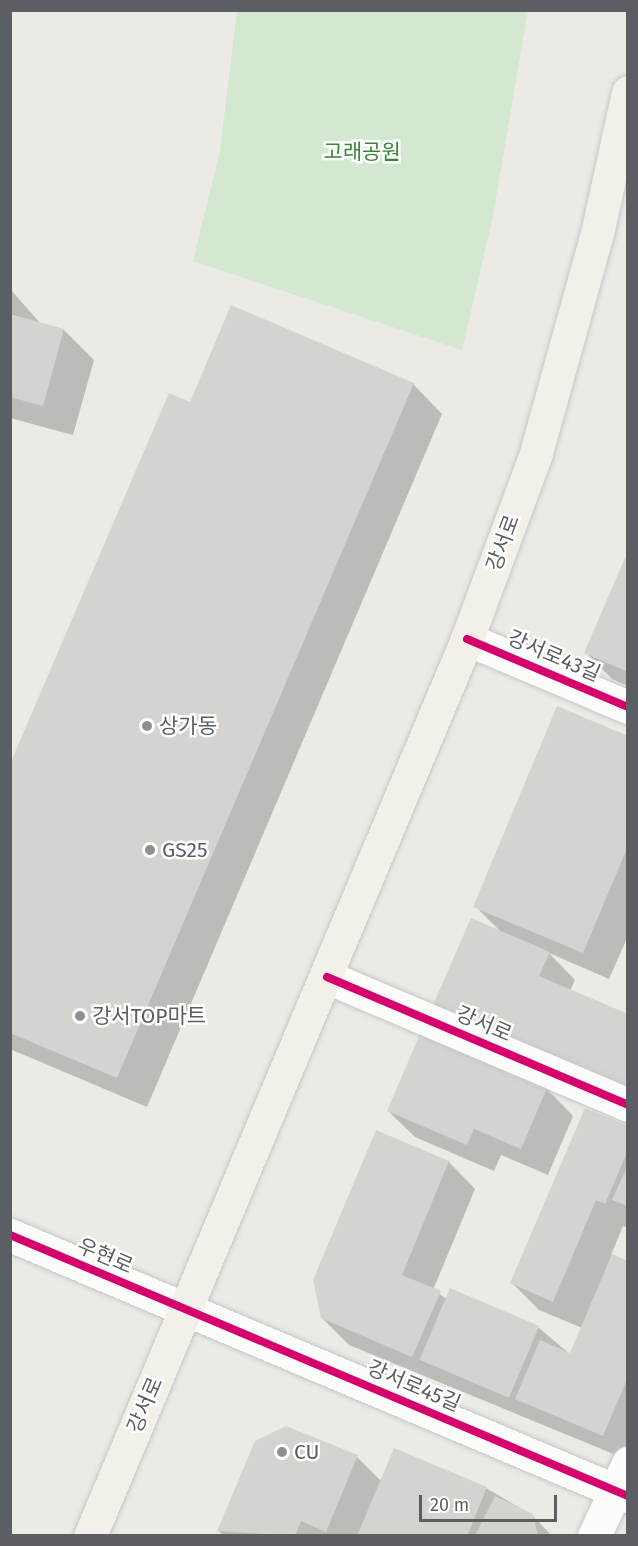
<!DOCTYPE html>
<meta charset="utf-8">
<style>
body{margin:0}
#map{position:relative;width:638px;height:1546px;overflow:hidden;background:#ebeae5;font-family:"Fira Sans","Noto Sans KR",sans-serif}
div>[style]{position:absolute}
.green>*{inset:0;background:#d4e7d1}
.shadow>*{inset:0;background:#0003}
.building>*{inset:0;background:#d4d3d0;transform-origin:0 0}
.roads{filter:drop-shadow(0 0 2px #c6c6c6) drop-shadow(0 0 2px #c6c6c6)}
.minor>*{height:33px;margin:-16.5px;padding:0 16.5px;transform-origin:16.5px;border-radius:16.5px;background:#fcfcfb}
.major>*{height:33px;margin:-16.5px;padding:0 16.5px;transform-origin:16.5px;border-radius:16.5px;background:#f2f0e8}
.cycleway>*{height:8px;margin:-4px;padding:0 4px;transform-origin:4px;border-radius:4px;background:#d6006c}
.dots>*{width:16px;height:16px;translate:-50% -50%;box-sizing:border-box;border:3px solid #fff;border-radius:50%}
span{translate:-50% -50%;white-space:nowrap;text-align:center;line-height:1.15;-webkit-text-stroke:5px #fff;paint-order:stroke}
.park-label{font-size:21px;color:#39853a}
.street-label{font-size:21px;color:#5b5f63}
.poi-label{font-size:21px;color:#5b5f63}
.left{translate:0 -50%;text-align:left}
.frame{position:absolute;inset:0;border:12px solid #5b5f63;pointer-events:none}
.scale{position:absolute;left:419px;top:1495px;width:138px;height:27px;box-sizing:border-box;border:3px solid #5b5f63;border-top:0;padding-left:8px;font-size:18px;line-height:21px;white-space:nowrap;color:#5b5f63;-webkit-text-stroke:4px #fff;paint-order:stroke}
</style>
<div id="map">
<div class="green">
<i style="clip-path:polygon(237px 11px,528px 11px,492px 221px,462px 350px,193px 261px,220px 151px)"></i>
</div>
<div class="shadow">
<i style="clip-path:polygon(10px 289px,41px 324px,64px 330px,94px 360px,73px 435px,10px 418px)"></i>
<i style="clip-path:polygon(413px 384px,442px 414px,147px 1107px,10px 1049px,10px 768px,191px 404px)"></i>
<i style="clip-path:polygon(628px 555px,628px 686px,612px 679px,586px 653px)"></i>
<i style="clip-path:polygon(628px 738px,628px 936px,609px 979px,549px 953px,575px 980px,570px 991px,628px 1102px,501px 932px,475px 906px)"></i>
<i style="clip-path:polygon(420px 1036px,547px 1089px,573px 1116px,548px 1175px,501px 1155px,494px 1171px,415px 1137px,388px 1111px)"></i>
<i style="clip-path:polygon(628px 1128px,628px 1228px,623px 1226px,611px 1255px,628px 1262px,628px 1460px,349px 1345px,322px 1318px,377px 1132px,449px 1162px,475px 1189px,433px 1290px,447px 1299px,450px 1290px,539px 1328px,571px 1355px,582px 1328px,539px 1310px,512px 1283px)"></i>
<i style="clip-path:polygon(357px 1457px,381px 1481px,486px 1488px,532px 1515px,552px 1536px,224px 1536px,219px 1531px)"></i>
</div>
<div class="building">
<i style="clip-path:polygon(231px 305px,414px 383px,117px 1078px,10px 1033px,10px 764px,169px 393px,190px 402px)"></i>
<i style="clip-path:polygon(10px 314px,64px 329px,43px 406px,10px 397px)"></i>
<i style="clip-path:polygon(628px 551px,628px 672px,584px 653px)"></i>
<i style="clip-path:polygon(557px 706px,628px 736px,628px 846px,583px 953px,473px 907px)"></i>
<i style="clip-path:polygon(471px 918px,550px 952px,539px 976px,628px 1014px,628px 1088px,433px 1005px)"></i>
<i style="clip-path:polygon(420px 1034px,547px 1088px,521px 1149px,474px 1129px,467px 1145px,387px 1111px)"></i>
<i style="clip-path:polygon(585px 1108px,628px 1126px,628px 1150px,605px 1204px,596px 1200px,553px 1302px,510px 1283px)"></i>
<i style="clip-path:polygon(376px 1130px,449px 1161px,402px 1275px,441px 1291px,412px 1357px,321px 1318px,313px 1280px)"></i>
<i style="clip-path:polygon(628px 1165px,628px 1206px,612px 1200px)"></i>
<i style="clip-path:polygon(612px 1254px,628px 1261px,628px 1377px,603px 1436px,515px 1399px,540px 1340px,570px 1353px)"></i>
<i style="left:450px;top:1288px;width:97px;height:78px;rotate:23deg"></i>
<i style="clip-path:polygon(286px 1426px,358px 1455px,326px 1532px,301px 1521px,295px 1536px,217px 1531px,255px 1441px)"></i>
<i style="clip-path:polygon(394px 1448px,487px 1487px,467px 1536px,357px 1536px)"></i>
<i style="clip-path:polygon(495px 1496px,533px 1514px,538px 1536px,475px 1536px)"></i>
</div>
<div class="roads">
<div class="minor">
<i style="left:467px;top:639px;width:175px;rotate:22.9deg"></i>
<i style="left:327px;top:977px;width:327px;rotate:23deg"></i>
<i style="left:10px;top:1235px;width:671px;rotate:22.9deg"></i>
<i style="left:594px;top:1536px;width:81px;rotate:-65deg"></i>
</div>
<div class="major">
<i style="left:90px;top:1536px;width:973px;rotate:-67.2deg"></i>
<i style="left:467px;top:639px;width:198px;rotate:-69.6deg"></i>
<i style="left:536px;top:453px;width:232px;rotate:-74.5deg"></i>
<i style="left:598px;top:229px;width:140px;rotate:-77.6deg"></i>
</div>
</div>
<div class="cycleway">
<i style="left:467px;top:639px;width:175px;rotate:22.9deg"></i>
<i style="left:327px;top:977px;width:327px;rotate:23deg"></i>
<i style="left:10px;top:1235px;width:671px;rotate:22.9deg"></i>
</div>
<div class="dots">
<i style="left:147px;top:726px;background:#8d9090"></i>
<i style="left:150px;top:850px;background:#8d9090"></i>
<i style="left:80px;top:1016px;background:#8d9090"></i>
<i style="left:282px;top:1452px;background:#8d9090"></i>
</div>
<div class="park-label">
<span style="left:362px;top:152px">고래공원</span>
</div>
<div class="street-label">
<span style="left:503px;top:543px;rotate:-70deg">강서로</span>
<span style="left:554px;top:656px;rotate:23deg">강서로43길</span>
<span style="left:484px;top:1024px;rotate:23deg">강서로</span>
<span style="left:105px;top:1256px;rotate:23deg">우현로</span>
<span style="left:414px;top:1386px;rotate:23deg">강서로45길</span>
<span style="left:145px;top:1405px;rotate:-67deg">강서로</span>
</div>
<div class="poi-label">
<span class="left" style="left:159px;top:726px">상가동</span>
<span class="left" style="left:162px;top:850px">GS25</span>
<span class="left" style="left:92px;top:1016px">강서TOP마트</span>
<span class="left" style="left:294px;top:1452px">CU</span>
</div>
<div class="frame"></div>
<div class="scale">20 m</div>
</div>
